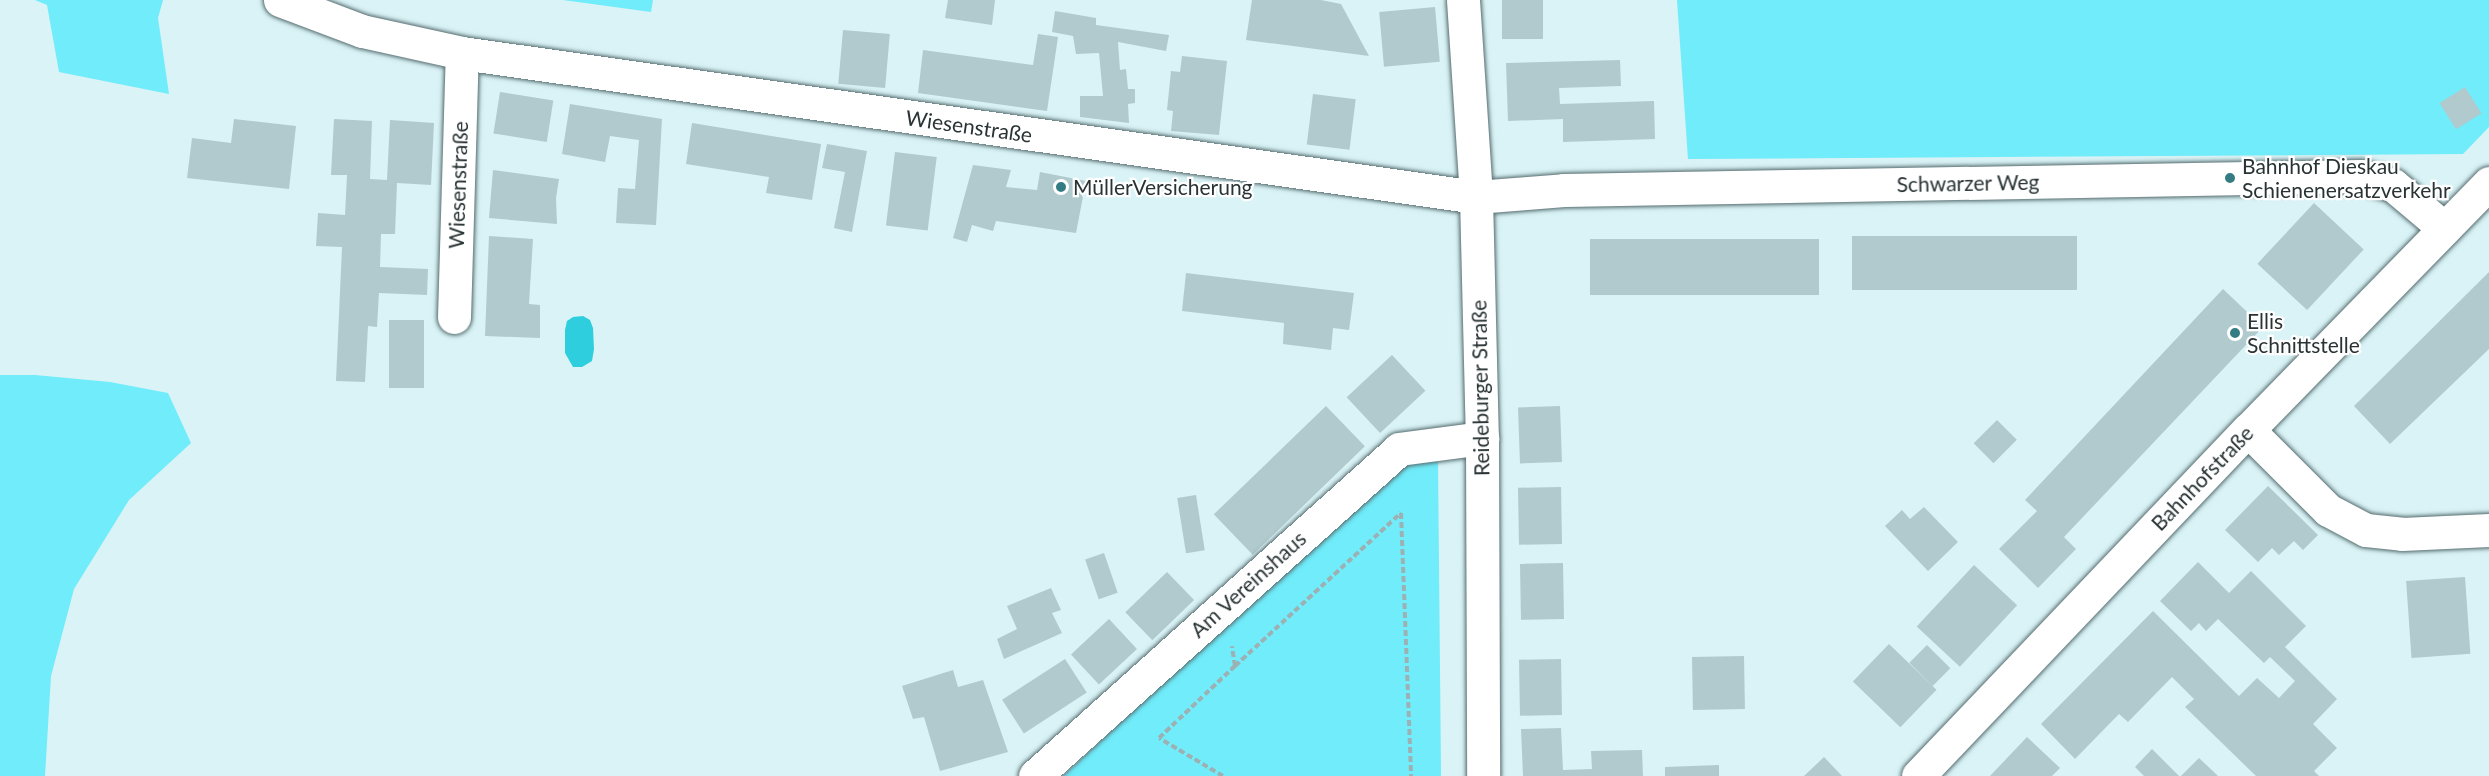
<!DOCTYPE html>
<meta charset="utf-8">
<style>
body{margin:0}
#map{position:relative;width:2489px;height:776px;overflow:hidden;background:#d9f3f6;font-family:Lato,sans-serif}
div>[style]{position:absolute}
.green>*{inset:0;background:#70ecfa}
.water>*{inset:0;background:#2ecedf}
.building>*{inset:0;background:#b1cacd;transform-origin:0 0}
.path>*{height:4px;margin-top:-2px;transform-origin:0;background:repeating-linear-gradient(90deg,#9cb1b3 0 6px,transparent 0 9px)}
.roads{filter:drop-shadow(0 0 2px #566c6f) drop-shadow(0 0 2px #566c6f)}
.street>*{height:33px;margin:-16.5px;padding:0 16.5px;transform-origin:16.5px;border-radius:16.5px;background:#fff}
.secondary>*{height:33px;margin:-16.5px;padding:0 16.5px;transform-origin:16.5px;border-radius:16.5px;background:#fff}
.dots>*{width:16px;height:16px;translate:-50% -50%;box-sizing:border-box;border:3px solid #fff;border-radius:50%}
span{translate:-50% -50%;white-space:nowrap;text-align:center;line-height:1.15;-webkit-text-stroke:4.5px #fff;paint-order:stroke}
.street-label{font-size:21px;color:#293334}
.poi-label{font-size:21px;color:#293334}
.left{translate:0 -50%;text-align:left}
</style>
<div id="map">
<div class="green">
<i style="clip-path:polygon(35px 0,163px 0,158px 18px,169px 94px,59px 72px,47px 5px)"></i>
<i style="clip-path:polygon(563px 0,653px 0,651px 12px)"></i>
<i style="clip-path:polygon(1677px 0,2489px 0,2489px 127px,2463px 154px,1688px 159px)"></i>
<i style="clip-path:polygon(0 375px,35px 375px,110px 382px,168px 393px,191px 443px,129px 500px,74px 589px,51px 676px,45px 776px,0 776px)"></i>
<i style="clip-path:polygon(1438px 459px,1441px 776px,1063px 776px,1398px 466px)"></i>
</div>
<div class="water">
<i style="clip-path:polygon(583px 316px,590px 320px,593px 328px,594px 349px,592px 361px,582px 367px,573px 367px,565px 353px,565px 330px,567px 321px,573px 317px)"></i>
</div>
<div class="building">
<i style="clip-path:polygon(948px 0,995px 0,992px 25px,945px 18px)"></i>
<i style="clip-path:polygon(1252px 0,1321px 0,1341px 4px,1369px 56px,1246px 40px)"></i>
<i style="left:1502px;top:0;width:41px;height:39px"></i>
<i style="left:1435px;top:7px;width:55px;height:56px;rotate:85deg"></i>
<i style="clip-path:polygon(1055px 11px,1096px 18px,1096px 25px,1169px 35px,1166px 51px,1118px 42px,1120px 70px,1126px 69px,1128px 89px,1135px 89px,1135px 103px,1128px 104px,1129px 123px,1080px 117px,1080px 96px,1103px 96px,1099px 53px,1076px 54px,1073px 36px,1052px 32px)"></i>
<i style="left:843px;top:30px;width:47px;height:54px;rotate:5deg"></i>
<i style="clip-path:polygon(1038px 34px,1058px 37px,1047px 111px,918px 93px,923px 50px,1033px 65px)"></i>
<i style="clip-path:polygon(1182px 56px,1227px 61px,1219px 135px,1171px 131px,1173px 111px,1167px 110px,1171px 71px,1180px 72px)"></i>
<i style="clip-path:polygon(1620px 60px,1621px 86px,1559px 88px,1560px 104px,1654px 101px,1655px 139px,1563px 142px,1563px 119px,1508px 121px,1506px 63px)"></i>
<i style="left:2465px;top:87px;width:31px;height:30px;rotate:58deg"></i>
<i style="left:500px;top:92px;width:54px;height:42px;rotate:9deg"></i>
<i style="left:1313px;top:94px;width:43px;height:51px;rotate:7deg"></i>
<i style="clip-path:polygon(570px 104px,662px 119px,656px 225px,616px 223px,618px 188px,635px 189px,639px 140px,610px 136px,605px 162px,562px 154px)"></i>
<i style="clip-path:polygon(234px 119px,296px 126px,289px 189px,187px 178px,192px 138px,231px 143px)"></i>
<i style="clip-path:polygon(334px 119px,372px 121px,370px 179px,387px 180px,390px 120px,434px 123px,431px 185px,397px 183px,395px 234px,381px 234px,380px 267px,428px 269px,427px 295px,379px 293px,377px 327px,368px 326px,365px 382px,336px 381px,342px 247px,316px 246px,318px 213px,345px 215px,347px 175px,331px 175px)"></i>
<i style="clip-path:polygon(692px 123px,821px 144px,812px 200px,766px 193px,769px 177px,686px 164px)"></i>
<i style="clip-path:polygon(827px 144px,867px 151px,852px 232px,834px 228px,845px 172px,822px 168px)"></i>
<i style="left:895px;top:152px;width:42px;height:74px;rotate:7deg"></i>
<i style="clip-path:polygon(973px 165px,1011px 170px,1006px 187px,1037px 190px,1040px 172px,1086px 181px,1076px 233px,996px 221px,993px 231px,972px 225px,967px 242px,953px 238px)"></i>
<i style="clip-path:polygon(493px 170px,559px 179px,556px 198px,557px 224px,489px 218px)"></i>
<i style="left:2314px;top:203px;width:68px;height:83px;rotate:43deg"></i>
<i style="clip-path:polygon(489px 236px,533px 239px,529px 304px,540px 305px,540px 338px,485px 336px)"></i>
<i style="left:2077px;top:236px;width:54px;height:225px;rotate:90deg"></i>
<i style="left:1819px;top:239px;width:56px;height:229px;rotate:90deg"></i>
<i style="clip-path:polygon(2489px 272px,2489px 349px,2390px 444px,2354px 406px)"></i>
<i style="clip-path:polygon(1186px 273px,1354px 293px,1349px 330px,1333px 328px,1331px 350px,1283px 344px,1284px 323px,1182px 311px)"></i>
<i style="clip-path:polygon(2223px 289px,2263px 327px,2064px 537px,2076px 549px,2038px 588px,1999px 549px,2037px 511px,2025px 500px)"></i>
<i style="left:389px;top:320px;width:35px;height:68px"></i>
<i style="left:1392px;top:355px;width:49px;height:62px;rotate:47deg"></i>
<i style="left:1326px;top:406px;width:56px;height:156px;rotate:46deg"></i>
<i style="left:1560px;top:406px;width:56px;height:42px;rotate:88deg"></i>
<i style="left:1997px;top:420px;width:28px;height:33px;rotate:45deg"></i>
<i style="clip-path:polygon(2268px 486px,2318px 535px,2303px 550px,2294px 541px,2279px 555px,2272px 548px,2258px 562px,2225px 530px)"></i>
<i style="left:1561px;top:487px;width:57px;height:43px;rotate:89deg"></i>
<i style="left:1196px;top:495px;width:56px;height:19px;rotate:81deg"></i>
<i style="clip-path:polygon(1924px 507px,1958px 542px,1928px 571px,1885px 526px,1902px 510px,1910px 519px)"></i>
<i style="left:1104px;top:553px;width:42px;height:20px;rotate:71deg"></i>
<i style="clip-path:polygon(2198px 562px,2229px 593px,2251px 571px,2306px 626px,2285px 647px,2337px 699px,2313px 724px,2337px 748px,2314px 771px,2319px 776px,2256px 776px,2185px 707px,2194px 699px,2172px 677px,2128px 722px,2119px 714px,2075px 759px,2041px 724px,2153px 611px,2239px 696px,2257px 678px,2279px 698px,2295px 681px,2270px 657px,2264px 663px,2218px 619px,2206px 631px,2199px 623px,2191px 631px,2160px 601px)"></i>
<i style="left:1563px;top:563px;width:56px;height:43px;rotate:89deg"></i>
<i style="left:1974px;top:565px;width:59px;height:84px;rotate:43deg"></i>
<i style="left:1167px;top:572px;width:39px;height:58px;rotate:46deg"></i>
<i style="left:2465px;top:577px;width:77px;height:59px;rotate:86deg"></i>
<i style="clip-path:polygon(1051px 588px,1061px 610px,1052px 613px,1062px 633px,1004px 659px,997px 639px,1017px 629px,1007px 606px)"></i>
<i style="left:1109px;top:619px;width:41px;height:52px;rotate:47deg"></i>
<i style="left:1889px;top:644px;width:66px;height:52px;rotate:44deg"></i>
<i style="left:1927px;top:645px;width:33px;height:25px;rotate:45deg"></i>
<i style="left:1744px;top:656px;width:53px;height:52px;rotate:89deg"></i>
<i style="left:1065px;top:659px;width:40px;height:75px;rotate:57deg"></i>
<i style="left:1561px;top:659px;width:56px;height:42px;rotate:89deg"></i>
<i style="clip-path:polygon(953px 670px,958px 687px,983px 680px,1008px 752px,940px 771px,924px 717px,913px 719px,902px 686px)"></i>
<i style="clip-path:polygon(1561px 728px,1563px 770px,1592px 769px,1591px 751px,1642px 750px,1643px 776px,1523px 776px,1521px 729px)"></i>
<i style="clip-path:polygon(2027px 737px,2060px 768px,2052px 776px,1990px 776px)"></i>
<i style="clip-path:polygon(2152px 749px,2179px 776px,2144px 776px,2135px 767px)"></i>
<i style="clip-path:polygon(1824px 757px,1842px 776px,1804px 776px)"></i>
<i style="clip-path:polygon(2199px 758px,2218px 776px,2181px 776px)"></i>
<i style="clip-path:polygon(1719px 765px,1719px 776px,1665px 776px,1665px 767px)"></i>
</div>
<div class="path">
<i style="left:1235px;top:666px;width:226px;rotate:-42.7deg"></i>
<i style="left:1401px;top:513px;width:263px;rotate:87.8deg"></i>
<i style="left:1223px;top:776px;width:74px;rotate:-149.3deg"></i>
<i style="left:1159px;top:738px;width:105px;rotate:-43.5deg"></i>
<i style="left:1235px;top:666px;width:20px;rotate:-99deg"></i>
</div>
<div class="roads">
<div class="street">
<i style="left:280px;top:0;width:88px;rotate:20.7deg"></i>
<i style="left:362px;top:31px;width:102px;rotate:12.4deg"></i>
<i style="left:462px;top:53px;width:1024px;rotate:8.08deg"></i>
<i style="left:1476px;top:197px;width:88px;rotate:-4.5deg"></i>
<i style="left:1564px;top:190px;width:797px;rotate:-1.01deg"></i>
<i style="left:2361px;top:176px;width:33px;rotate:16deg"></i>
<i style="left:2393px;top:185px;width:67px;rotate:40.1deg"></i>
<i style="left:454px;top:317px;width:264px;rotate:-88.3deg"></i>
<i style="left:2248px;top:430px;width:113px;rotate:45deg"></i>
<i style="left:2328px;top:510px;width:43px;rotate:27.8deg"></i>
<i style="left:2366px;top:530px;width:36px;rotate:6deg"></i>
<i style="left:2402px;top:534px;width:87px;rotate:-2.6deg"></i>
<i style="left:1035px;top:776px;width:489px;rotate:-41.9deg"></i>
<i style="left:1399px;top:449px;width:84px;rotate:-7.5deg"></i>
</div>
<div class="secondary">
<i style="left:1463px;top:0;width:197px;rotate:86.2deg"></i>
<i style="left:1476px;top:197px;width:241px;rotate:88.6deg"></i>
<i style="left:1482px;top:438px;width:338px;rotate:89.8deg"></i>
<i style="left:1918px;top:776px;width:478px;rotate:-46.4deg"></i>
<i style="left:2248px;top:430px;width:345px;rotate:-45.7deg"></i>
</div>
</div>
<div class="dots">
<i style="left:2230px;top:178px;background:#347c84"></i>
<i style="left:1061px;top:187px;background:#347c84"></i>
<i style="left:2235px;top:333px;background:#347c84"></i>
</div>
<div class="street-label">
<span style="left:969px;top:126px;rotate:8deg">Wiesenstraße</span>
<span style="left:1968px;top:183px;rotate:-1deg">Schwarzer Weg</span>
<span style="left:458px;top:185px;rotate:-88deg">Wiesenstraße</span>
<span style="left:1480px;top:388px;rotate:-91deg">Reideburger Straße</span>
<span style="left:2202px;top:478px;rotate:-46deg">Bahnhofstraße</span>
<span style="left:1248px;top:584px;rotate:-42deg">Am Vereinshaus</span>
</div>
<div class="poi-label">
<span class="left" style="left:2242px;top:178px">Bahnhof Dieskau<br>Schienenersatzverkehr</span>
<span class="left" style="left:1073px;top:187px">MüllerVersicherung</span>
<span class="left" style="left:2247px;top:333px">Ellis<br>Schnittstelle</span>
</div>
</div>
